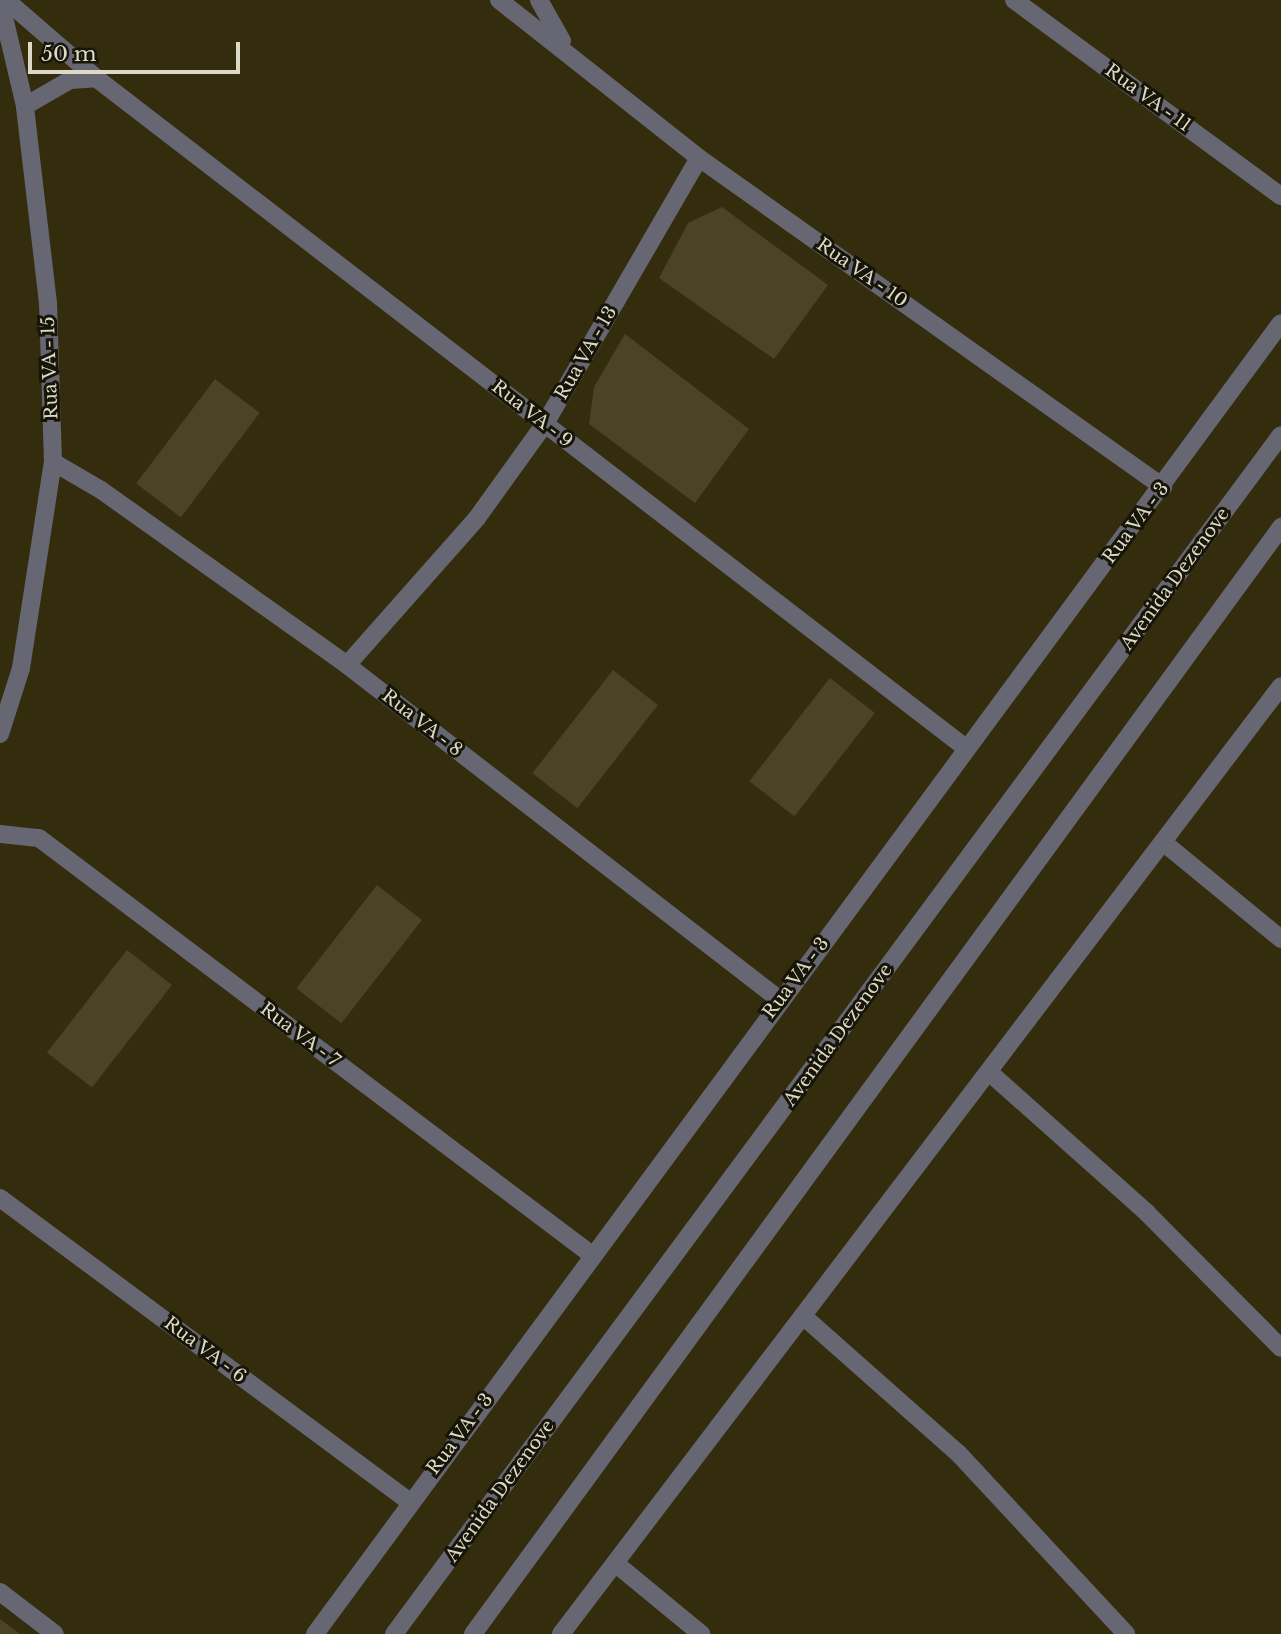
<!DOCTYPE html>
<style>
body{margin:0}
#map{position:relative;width:1281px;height:1634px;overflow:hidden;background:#332d0e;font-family:"Libre Baskerville",serif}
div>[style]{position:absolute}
.building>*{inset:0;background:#4a4425;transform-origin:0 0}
.minor>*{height:18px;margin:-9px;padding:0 9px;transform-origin:9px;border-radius:9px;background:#676673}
span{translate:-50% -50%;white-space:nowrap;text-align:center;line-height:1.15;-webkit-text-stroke:6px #171508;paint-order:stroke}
.street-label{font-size:18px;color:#dcd9c7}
.scale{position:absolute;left:28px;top:42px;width:212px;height:32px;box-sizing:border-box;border:4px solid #dcd9c7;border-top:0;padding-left:9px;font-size:21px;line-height:24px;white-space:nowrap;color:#dcd9c7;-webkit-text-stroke:5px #171508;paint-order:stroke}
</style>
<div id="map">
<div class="building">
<i style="clip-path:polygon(722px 207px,828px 285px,774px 359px,659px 278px,688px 223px)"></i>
<i style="clip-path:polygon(625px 334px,749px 429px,695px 503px,589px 424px,594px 387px)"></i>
<i style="left:215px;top:379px;width:56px;height:131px;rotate:37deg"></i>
<i style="left:613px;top:670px;width:57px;height:131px;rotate:38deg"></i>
<i style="left:830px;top:678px;width:57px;height:131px;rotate:38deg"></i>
<i style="left:377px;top:885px;width:57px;height:131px;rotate:38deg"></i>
<i style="left:127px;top:950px;width:57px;height:130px;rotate:38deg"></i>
<i style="clip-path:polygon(0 1619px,20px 1634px,0 1634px)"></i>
</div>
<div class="minor">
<i style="left:6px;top:0;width:119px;rotate:40.9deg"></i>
<i style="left:96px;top:78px;width:1099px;rotate:37.61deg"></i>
<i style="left:499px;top:0;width:255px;rotate:38.3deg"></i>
<i style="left:699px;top:158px;width:569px;rotate:35.34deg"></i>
<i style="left:539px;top:0;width:47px;rotate:60.7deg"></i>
<i style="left:1014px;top:0;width:331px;rotate:36.3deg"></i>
<i style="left:25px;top:106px;width:52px;rotate:-30deg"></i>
<i style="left:70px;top:80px;width:26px;rotate:-4deg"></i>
<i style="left:53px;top:462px;width:56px;rotate:30.3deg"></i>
<i style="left:101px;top:490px;width:302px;rotate:35.4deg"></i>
<i style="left:347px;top:665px;width:547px;rotate:37.73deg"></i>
<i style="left:347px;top:665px;width:196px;rotate:-48.5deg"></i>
<i style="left:477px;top:518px;width:118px;rotate:-54.3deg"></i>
<i style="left:546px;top:422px;width:305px;rotate:-59.9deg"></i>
<i style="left:0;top:734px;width:69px;rotate:-72.3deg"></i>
<i style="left:21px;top:668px;width:208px;rotate:-81.2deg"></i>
<i style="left:53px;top:462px;width:159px;rotate:-91.8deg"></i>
<i style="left:48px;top:303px;width:198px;rotate:-96.7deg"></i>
<i style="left:25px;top:106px;width:109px;rotate:-103.3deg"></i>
<i style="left:0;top:834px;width:39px;rotate:6deg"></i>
<i style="left:39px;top:838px;width:693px;rotate:37.02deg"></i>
<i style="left:1163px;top:842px;width:153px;rotate:39.4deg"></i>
<i style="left:989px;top:1072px;width:212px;rotate:41.7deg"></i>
<i style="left:1147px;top:1213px;width:190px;rotate:45.2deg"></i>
<i style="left:0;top:1198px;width:510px;rotate:36.56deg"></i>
<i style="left:803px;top:1316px;width:207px;rotate:41.5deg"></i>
<i style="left:958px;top:1453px;width:247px;rotate:47.1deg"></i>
<i style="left:615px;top:1563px;width:112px;rotate:39.5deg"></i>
<i style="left:0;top:1592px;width:69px;rotate:37.4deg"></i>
<i style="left:315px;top:1634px;width:1628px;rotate:-53.62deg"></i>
<i style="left:394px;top:1634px;width:1491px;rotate:-53.51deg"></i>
<i style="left:473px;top:1634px;width:1371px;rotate:-53.87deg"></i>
<i style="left:561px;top:1634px;width:1190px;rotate:-52.78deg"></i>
</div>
<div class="street-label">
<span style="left:1148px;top:98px;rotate:36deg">Rua VA - 11</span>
<span style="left:862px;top:273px;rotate:35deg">Rua VA - 10</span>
<span style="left:586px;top:353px;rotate:-60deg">Rua VA - 13</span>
<span style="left:50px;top:368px;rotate:-92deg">Rua VA - 15</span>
<span style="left:532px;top:414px;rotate:38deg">Rua VA - 9</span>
<span style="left:1136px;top:523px;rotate:-53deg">Rua VA - 3</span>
<span style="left:1175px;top:579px;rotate:-54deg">Avenida Dezenove</span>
<span style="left:422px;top:723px;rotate:38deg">Rua VA - 8</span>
<span style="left:796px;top:978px;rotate:-53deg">Rua VA - 3</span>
<span style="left:300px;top:1035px;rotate:37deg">Rua VA - 7</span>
<span style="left:838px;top:1035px;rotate:-54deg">Avenida Dezenove</span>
<span style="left:205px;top:1350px;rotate:37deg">Rua VA - 6</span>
<span style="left:460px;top:1434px;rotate:-53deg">Rua VA - 3</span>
<span style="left:500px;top:1491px;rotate:-54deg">Avenida Dezenove</span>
</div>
<div class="scale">50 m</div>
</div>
